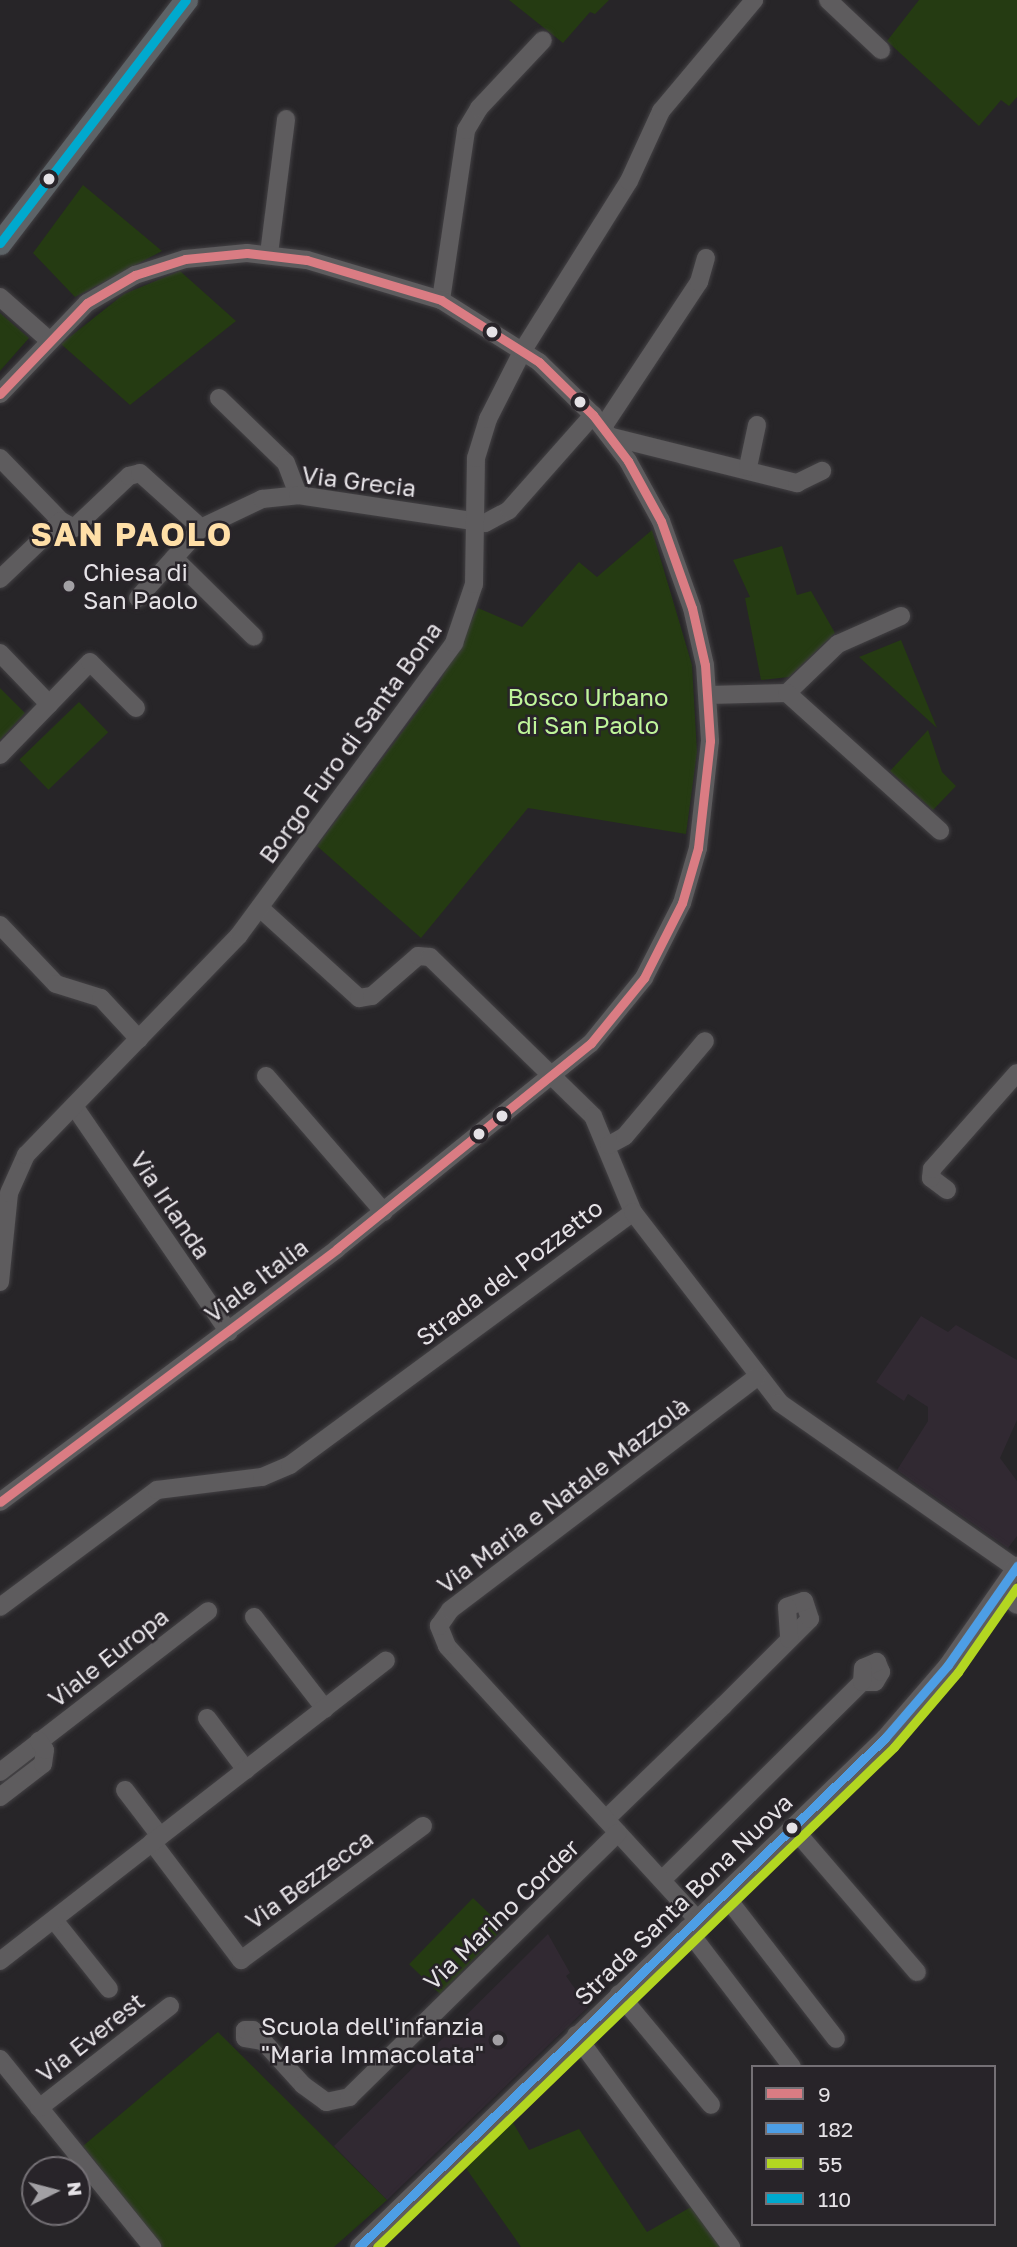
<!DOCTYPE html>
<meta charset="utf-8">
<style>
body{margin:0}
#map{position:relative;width:1017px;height:2247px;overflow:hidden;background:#272528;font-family:"Golos Text",sans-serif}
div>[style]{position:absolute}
.built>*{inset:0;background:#312932}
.green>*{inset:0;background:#253b12;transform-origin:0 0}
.roads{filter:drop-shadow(0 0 2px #434144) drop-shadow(0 0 2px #434144)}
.minor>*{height:18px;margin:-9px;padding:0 9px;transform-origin:9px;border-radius:9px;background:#5e5c5e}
.major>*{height:23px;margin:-11.5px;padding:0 11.5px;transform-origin:11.5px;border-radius:11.5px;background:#5d6367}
.bus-1>*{height:9px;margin:-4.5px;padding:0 4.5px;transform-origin:4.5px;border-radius:4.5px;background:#da7c83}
.bus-2>*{height:9px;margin:-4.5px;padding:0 4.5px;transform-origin:4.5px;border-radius:4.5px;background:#4d9ee5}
.bus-3>*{height:9px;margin:-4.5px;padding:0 4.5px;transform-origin:4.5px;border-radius:4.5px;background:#b3d621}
.bus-4>*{height:9px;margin:-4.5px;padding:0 4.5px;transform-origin:4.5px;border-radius:4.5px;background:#00a9ce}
.dots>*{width:19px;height:19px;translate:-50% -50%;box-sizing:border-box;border:4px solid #282429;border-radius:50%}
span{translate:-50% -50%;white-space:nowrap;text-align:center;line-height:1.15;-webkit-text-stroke:5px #282429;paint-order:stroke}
.street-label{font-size:24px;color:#e5e2e6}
.poi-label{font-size:24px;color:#e5e2e6}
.left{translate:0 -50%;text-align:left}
.right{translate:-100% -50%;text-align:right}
.park-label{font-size:24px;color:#bff59a}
.district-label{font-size:32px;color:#ffdfa7;font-weight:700;letter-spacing:2px}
.legend{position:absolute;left:751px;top:2065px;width:245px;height:161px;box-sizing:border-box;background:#282429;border:2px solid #747075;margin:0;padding:9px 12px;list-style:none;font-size:21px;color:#e5e2e6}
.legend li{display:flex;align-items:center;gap:14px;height:35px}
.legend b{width:35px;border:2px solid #747075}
.north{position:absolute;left:21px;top:2156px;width:70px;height:70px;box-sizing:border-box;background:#282429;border:2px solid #747075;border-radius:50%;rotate:84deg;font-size:19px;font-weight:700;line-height:28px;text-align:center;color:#e5e2e6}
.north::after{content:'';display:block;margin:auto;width:24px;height:32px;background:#a2a0a4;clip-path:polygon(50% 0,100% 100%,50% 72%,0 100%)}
</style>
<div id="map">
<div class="built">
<i style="clip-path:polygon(921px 1316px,948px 1332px,956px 1325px,1017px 1360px,1017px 1420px,1000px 1458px,1017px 1481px,1017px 1536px,1008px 1548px,897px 1470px,928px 1421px,928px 1407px,908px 1394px,904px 1401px,876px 1382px)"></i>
<i style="clip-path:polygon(548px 1934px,570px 1973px,566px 1976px,588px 2007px,387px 2200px,334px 2146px)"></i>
</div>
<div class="green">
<i style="clip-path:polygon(509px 0,609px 0,595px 14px,590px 12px,563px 43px)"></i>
<i style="clip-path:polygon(919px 0,1017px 0,1017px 97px,1009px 106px,1001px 100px,979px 126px,887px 41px)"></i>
<i style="clip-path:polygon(83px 185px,162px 251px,75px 297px,33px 253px)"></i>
<i style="clip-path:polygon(180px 271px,236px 321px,130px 405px,61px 344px,124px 294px)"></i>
<i style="clip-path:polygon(0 313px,29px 338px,0 371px)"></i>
<i style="clip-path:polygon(652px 530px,692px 665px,697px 752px,686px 834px,528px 808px,421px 938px,317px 846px,439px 683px,478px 608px,522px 627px,579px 562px,597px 577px)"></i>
<i style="clip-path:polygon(782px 546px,797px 595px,811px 591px,835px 633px,789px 677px,761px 680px,745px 598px,750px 597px,733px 560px)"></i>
<i style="clip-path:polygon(901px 640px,937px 728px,859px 657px)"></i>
<i style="clip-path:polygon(0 688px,25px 713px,0 740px)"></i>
<i style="left:79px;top:702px;width:42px;height:83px;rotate:46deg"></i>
<i style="clip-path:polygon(928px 730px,942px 772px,956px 786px,933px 810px,890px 771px)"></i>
<i style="left:473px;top:1898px;width:43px;height:92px;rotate:44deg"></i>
<i style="clip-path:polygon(218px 2032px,387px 2200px,334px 2247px,163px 2247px,83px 2146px)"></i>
<i style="clip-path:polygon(509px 2116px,529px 2150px,579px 2129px,647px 2232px,691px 2207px,721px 2247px,521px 2247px,461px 2161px)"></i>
</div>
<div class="roads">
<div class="minor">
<i style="left:828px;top:0;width:73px;rotate:43.3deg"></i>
<i style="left:269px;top:254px;width:136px;rotate:-82.8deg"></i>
<i style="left:0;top:297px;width:65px;rotate:41.3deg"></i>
<i style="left:441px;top:300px;width:172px;rotate:-81.6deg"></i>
<i style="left:466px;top:130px;width:26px;rotate:-59deg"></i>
<i style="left:479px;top:108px;width:93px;rotate:-46.7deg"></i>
<i style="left:0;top:394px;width:126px;rotate:-46.3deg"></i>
<i style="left:87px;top:303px;width:56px;rotate:-30.3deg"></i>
<i style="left:135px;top:275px;width:52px;rotate:-17.7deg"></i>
<i style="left:185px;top:259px;width:62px;rotate:-5.5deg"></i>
<i style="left:247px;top:253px;width:60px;rotate:6.7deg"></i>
<i style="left:307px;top:260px;width:140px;rotate:16.6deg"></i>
<i style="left:441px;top:300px;width:116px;rotate:32.3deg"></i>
<i style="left:539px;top:362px;width:76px;rotate:44.5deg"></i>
<i style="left:593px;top:415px;width:58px;rotate:52.7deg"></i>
<i style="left:628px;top:461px;width:68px;rotate:61.2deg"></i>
<i style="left:661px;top:521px;width:92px;rotate:70.4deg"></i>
<i style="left:692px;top:608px;width:58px;rotate:77.2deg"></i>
<i style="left:705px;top:665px;width:76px;rotate:86.2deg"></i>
<i style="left:710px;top:741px;width:108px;rotate:96.4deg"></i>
<i style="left:698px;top:848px;width:57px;rotate:106.2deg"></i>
<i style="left:682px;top:903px;width:84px;rotate:116.9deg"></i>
<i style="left:644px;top:978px;width:84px;rotate:129.2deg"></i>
<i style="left:591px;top:1043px;width:327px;rotate:141deg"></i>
<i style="left:337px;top:1249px;width:421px;rotate:143.1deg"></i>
<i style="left:219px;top:398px;width:93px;rotate:44.1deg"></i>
<i style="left:286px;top:463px;width:34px;rotate:69deg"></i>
<i style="left:603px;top:427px;width:174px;rotate:-56.5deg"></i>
<i style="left:699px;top:282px;width:25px;rotate:-74deg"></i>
<i style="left:612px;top:437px;width:191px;rotate:14deg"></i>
<i style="left:797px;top:483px;width:28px;rotate:-26deg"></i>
<i style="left:0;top:458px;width:88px;rotate:45.9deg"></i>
<i style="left:61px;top:521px;width:15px;rotate:28deg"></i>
<i style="left:74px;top:528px;width:76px;rotate:-43.4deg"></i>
<i style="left:129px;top:476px;width:11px;rotate:-15deg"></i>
<i style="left:140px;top:473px;width:82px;rotate:42deg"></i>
<i style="left:201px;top:528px;width:68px;rotate:-25.4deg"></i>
<i style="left:262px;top:499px;width:36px;rotate:-6deg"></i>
<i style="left:298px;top:495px;width:189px;rotate:8.5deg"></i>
<i style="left:485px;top:523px;width:27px;rotate:-28deg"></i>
<i style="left:509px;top:510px;width:127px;rotate:-48.5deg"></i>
<i style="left:748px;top:467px;width:43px;rotate:-77.9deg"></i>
<i style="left:174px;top:558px;width:112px;rotate:44.6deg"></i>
<i style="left:0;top:579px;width:84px;rotate:-43.6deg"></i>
<i style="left:138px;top:598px;width:94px;rotate:-48deg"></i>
<i style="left:0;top:653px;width:71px;rotate:46.1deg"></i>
<i style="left:787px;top:693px;width:71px;rotate:-43.9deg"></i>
<i style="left:838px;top:644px;width:69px;rotate:-24deg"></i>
<i style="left:708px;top:695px;width:79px;rotate:-1.5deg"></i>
<i style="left:787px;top:693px;width:206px;rotate:42deg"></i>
<i style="left:0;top:755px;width:129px;rotate:-45.9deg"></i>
<i style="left:90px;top:662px;width:65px;rotate:45deg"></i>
<i style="left:260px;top:908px;width:134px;rotate:42.3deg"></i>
<i style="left:359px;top:998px;width:13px;rotate:-9deg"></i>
<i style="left:372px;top:996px;width:61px;rotate:-41deg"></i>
<i style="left:418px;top:956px;width:12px;rotate:5deg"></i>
<i style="left:430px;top:957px;width:228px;rotate:44.3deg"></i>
<i style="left:593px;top:1116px;width:104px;rotate:67.4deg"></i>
<i style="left:0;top:925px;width:81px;rotate:46.5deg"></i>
<i style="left:56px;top:984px;width:47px;rotate:17.3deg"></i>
<i style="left:101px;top:998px;width:56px;rotate:47.2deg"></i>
<i style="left:266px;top:1076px;width:180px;rotate:49.1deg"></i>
<i style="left:74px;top:1106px;width:274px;rotate:55.6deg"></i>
<i style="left:609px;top:1145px;width:18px;rotate:-29deg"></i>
<i style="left:625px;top:1136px;width:124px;rotate:-49.9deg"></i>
<i style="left:947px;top:1190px;width:20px;rotate:-143deg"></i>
<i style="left:931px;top:1178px;width:9px;rotate:-84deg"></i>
<i style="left:932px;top:1169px;width:128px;rotate:-48.5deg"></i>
<i style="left:0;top:1282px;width:89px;rotate:-84.2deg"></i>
<i style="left:9px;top:1193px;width:42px;rotate:-65.9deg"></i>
<i style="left:26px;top:1155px;width:306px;rotate:-45.9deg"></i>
<i style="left:239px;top:935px;width:363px;rotate:-53.6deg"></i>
<i style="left:454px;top:643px;width:62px;rotate:-71.3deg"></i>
<i style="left:474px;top:584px;width:126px;rotate:-89.1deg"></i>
<i style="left:476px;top:458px;width:41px;rotate:-72.9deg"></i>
<i style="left:488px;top:419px;width:77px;rotate:-63.1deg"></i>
<i style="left:523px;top:350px;width:199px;rotate:-57.9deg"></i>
<i style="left:629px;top:181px;width:77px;rotate:-65.4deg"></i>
<i style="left:661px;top:111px;width:145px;rotate:-50deg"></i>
<i style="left:1001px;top:1591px;width:21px;rotate:41deg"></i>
<i style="left:0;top:1607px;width:196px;rotate:-36.7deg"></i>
<i style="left:157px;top:1490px;width:106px;rotate:-7.1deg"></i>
<i style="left:262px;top:1477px;width:30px;rotate:-23deg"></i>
<i style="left:290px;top:1465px;width:426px;rotate:-36.4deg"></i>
<i style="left:633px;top:1212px;width:241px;rotate:52.4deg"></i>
<i style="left:780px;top:1403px;width:288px;rotate:35deg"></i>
<i style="left:254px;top:1617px;width:116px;rotate:52.3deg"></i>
<i style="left:207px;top:1718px;width:65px;rotate:53.1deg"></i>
<i style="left:0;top:1772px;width:263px;rotate:-37.7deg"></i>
<i style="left:125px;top:1790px;width:58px;rotate:52.7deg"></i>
<i style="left:0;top:1797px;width:54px;rotate:-37.5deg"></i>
<i style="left:43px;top:1764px;width:14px;rotate:-82deg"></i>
<i style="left:45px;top:1750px;width:11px;rotate:-124deg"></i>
<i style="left:606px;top:1819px;width:163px;rotate:-44deg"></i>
<i style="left:723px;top:1706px;width:123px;rotate:-45deg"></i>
<i style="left:810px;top:1619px;width:19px;rotate:-108deg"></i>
<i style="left:804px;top:1601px;width:18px;rotate:161deg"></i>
<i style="left:787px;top:1607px;width:32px;rotate:86deg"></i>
<i style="left:793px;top:1828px;width:190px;rotate:49.3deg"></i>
<i style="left:152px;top:1842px;width:148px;rotate:53deg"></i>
<i style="left:241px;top:1960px;width:226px;rotate:-36.4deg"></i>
<i style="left:662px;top:1880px;width:281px;rotate:-44.7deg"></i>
<i style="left:862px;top:1682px;width:13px"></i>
<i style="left:875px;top:1682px;width:12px;rotate:-59deg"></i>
<i style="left:881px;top:1672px;width:11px;rotate:-112deg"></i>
<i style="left:877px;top:1662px;width:15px;rotate:157deg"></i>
<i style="left:863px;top:1668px;width:14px;rotate:94deg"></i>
<i style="left:724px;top:1894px;width:183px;rotate:52.3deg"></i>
<i style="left:697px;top:1919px;width:370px;rotate:-132.5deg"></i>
<i style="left:447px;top:1646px;width:22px;rotate:-112deg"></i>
<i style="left:439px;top:1626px;width:19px;rotate:-55deg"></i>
<i style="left:450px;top:1610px;width:385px;rotate:-37.2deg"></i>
<i style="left:54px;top:1920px;width:88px;rotate:51.4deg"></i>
<i style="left:687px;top:1929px;width:173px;rotate:52.7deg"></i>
<i style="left:0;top:1961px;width:489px;rotate:-37.9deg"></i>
<i style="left:619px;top:1994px;width:144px;rotate:50.3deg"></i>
<i style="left:576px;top:2035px;width:263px;rotate:53.8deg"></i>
<i style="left:263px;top:2041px;width:18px;rotate:-171deg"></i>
<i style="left:245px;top:2038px;width:8px;rotate:-90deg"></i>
<i style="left:245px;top:2030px;width:8px"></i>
<i style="left:253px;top:2030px;width:74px;rotate:47.7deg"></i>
<i style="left:303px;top:2085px;width:29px;rotate:36deg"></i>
<i style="left:326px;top:2102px;width:24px;rotate:-12deg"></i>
<i style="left:349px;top:2097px;width:377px;rotate:-44.5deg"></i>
<i style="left:0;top:2059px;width:242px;rotate:51deg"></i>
<i style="left:39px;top:2108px;width:166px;rotate:-37.9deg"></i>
<i style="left:359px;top:2247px;width:732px;rotate:-44.06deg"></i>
<i style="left:885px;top:1738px;width:96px;rotate:-49.2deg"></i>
<i style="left:948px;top:1665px;width:121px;rotate:-55.1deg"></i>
</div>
<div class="major">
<i style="left:0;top:243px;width:306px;rotate:-52.6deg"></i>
</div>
</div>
<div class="bus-1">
<i style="left:0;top:394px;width:126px;rotate:-46.3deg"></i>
<i style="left:87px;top:303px;width:56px;rotate:-30.3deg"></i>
<i style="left:135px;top:275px;width:52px;rotate:-17.7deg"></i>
<i style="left:185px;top:259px;width:62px;rotate:-5.5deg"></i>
<i style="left:247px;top:253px;width:60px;rotate:6.7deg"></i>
<i style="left:307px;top:260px;width:140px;rotate:16.6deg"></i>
<i style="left:441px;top:300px;width:116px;rotate:32.3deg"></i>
<i style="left:539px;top:362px;width:76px;rotate:44.5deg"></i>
<i style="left:593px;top:415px;width:58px;rotate:52.7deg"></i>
<i style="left:628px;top:461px;width:68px;rotate:61.2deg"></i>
<i style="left:661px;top:521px;width:92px;rotate:70.4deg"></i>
<i style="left:692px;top:608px;width:58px;rotate:77.2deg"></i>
<i style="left:705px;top:665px;width:76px;rotate:86.2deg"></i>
<i style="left:710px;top:741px;width:108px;rotate:96.4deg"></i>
<i style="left:698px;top:848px;width:57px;rotate:106.2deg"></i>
<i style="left:682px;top:903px;width:84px;rotate:116.9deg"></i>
<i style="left:644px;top:978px;width:84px;rotate:129.2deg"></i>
<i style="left:591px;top:1043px;width:327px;rotate:141deg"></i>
<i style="left:337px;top:1249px;width:421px;rotate:143.1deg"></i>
</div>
<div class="bus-2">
<i style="left:359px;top:2247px;width:732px;rotate:-44.06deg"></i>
<i style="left:885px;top:1738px;width:96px;rotate:-49.2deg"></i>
<i style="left:948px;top:1665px;width:121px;rotate:-55.1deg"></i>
</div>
<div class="bus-3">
<i style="left:377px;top:2247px;width:719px;rotate:-44.04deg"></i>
<i style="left:894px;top:1747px;width:99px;rotate:-49.5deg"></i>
<i style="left:958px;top:1672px;width:103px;rotate:-55.2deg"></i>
</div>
<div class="bus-4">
<i style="left:0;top:243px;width:306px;rotate:-52.6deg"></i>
</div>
<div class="dots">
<i style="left:49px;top:179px;background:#e5e2e6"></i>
<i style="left:492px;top:332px;background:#e5e2e6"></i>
<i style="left:580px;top:402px;background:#e5e2e6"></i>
<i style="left:69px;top:586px;background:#a2a0a4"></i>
<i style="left:502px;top:1116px;background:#e5e2e6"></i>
<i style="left:479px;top:1134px;background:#e5e2e6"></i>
<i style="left:792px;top:1828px;background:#e5e2e6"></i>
<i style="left:498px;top:2040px;background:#a2a0a4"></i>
</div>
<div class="street-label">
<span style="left:359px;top:481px;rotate:7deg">Via Grecia</span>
<span style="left:350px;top:742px;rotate:-54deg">Borgo Furo di Santa Bona</span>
<span style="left:171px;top:1205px;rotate:56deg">Via Irlanda</span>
<span style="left:509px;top:1272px;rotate:-37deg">Strada del Pozzetto</span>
<span style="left:256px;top:1280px;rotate:-37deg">Viale Italia</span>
<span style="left:563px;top:1495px;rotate:-37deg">Via Maria e Natale Mazzolà</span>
<span style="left:108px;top:1657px;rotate:-38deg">Viale Europa</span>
<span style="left:309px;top:1879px;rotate:-36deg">Via Bezzecca</span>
<span style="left:683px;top:1899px;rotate:-44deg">Strada Santa Bona Nuova</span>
<span style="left:501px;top:1914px;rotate:-44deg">Via Marino Corder</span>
<span style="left:90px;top:2037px;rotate:-38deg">Via Everest</span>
</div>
<div class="poi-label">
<span class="left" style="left:83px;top:586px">Chiesa di<br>San Paolo</span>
<span class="right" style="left:484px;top:2040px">Scuola dell'infanzia<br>"Maria Immacolata"</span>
</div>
<div class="park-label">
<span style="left:588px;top:711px">Bosco Urbano<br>di San Paolo</span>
</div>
<div class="district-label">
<span style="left:132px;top:534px">SAN PAOLO</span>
</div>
<ul class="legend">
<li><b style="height:9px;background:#da7c83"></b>9</li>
<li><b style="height:9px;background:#4d9ee5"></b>182</li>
<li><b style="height:9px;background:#b3d621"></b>55</li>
<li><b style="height:9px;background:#00a9ce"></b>110</li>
</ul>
<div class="north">N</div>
</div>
